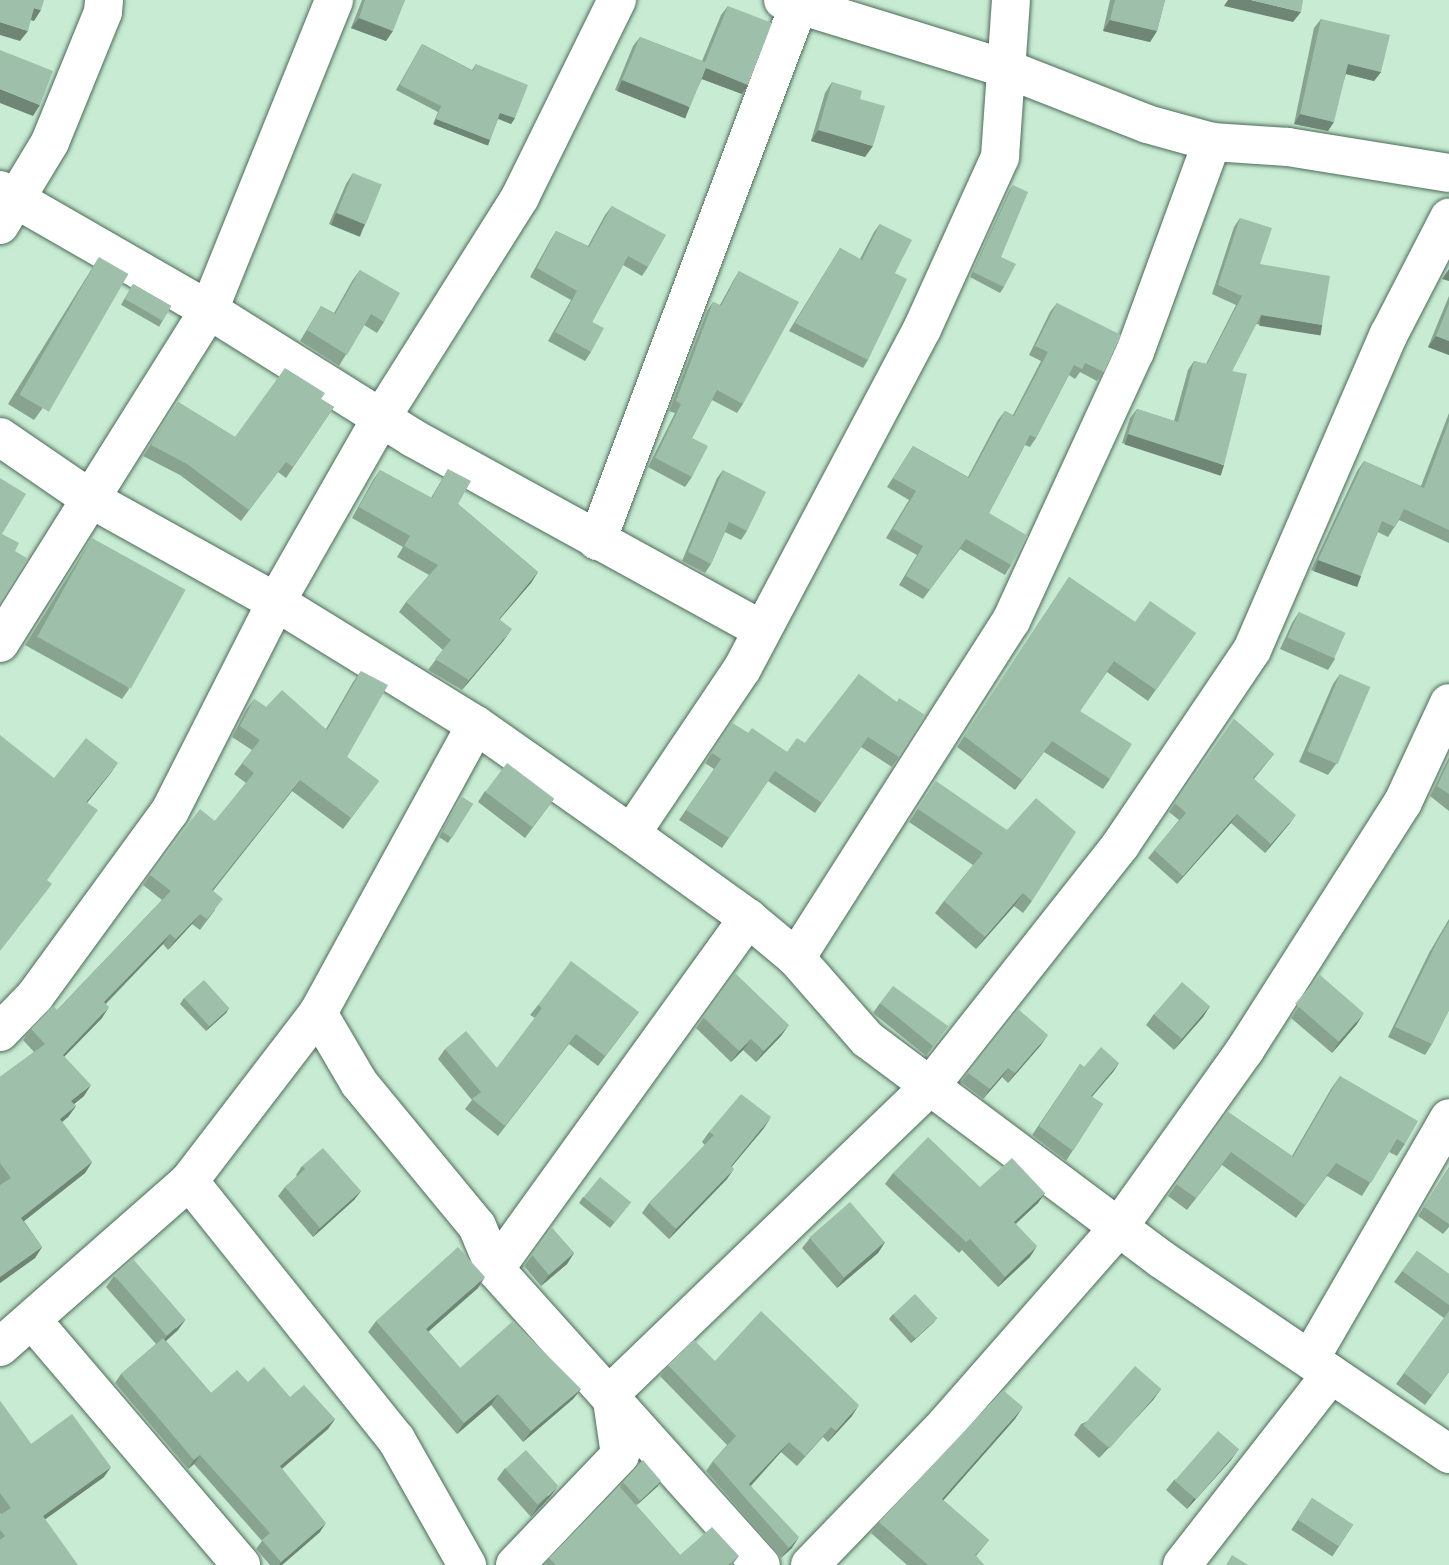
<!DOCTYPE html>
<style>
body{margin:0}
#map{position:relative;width:1449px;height:1565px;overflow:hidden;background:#c8ebd3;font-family:"Roboto Serif",serif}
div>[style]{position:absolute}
.roads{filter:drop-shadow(0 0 2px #4c6b57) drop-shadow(0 0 2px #4c6b57)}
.street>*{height:38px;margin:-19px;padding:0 19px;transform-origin:19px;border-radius:19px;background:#fff}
.wall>*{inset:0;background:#88a491;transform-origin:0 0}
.shaded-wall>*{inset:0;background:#6f8676;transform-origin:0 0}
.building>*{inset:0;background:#9ebfa9;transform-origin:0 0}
span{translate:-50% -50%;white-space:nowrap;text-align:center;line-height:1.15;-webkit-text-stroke:6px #d5f8e0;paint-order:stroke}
</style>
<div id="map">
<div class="roads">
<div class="street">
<i style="left:783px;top:0;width:234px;rotate:17.1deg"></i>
<i style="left:1007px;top:69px;width:150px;rotate:21.4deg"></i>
<i style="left:1147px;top:124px;width:67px;rotate:15.5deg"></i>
<i style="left:1212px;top:142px;width:76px;rotate:3.8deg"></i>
<i style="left:1288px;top:147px;width:163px;rotate:9.2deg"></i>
<i style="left:0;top:190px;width:241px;rotate:29.9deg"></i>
<i style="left:209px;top:310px;width:241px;rotate:32.1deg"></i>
<i style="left:413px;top:438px;width:397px;rotate:28.8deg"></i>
<i style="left:0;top:225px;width:97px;rotate:-58.9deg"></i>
<i style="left:50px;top:142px;width:140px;rotate:-67.8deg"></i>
<i style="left:103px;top:12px;width:12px;rotate:-85deg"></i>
<i style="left:0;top:437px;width:108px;rotate:34.4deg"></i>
<i style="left:89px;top:498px;width:214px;rotate:29.1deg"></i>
<i style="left:276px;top:602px;width:235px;rotate:31.6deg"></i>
<i style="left:476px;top:725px;width:189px;rotate:35.1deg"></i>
<i style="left:631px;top:834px;width:144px;rotate:35.7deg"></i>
<i style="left:748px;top:918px;width:62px;rotate:39.8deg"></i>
<i style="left:796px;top:958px;width:108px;rotate:48.8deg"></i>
<i style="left:867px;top:1039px;width:367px;rotate:36.8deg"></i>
<i style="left:1161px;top:1259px;width:348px;rotate:34.1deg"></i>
<i style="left:597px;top:541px;width:574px;rotate:-69.39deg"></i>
<i style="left:0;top:643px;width:393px;rotate:-57.9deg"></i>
<i style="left:209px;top:310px;width:334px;rotate:-68deg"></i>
<i style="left:631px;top:834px;width:199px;rotate:-56.1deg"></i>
<i style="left:742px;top:669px;width:385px;rotate:-62.1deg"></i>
<i style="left:922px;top:329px;width:189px;rotate:-65.6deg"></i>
<i style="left:1000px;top:157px;width:157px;rotate:-86deg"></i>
<i style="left:796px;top:958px;width:400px;rotate:-57.5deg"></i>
<i style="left:1011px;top:621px;width:296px;rotate:-65.3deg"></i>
<i style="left:1135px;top:352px;width:224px;rotate:-69.9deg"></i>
<i style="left:318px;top:1013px;width:81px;rotate:59.6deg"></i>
<i style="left:359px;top:1083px;width:185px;rotate:50.5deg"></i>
<i style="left:477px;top:1226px;width:47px;rotate:67.3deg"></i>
<i style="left:495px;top:1269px;width:398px;rotate:48.1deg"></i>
<i style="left:0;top:1032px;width:50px;rotate:-45.8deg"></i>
<i style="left:35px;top:996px;width:229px;rotate:-53.9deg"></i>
<i style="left:170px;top:811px;width:234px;rotate:-63.1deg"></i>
<i style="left:276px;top:602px;width:212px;rotate:-60.3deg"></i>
<i style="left:381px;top:418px;width:261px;rotate:-57.8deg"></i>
<i style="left:520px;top:197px;width:220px;rotate:-63.8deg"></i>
<i style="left:189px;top:1181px;width:331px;rotate:51.3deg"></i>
<i style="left:396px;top:1439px;width:145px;rotate:60.6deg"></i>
<i style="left:495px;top:1269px;width:433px;rotate:-54.2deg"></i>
<i style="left:32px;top:1320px;width:322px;rotate:49.5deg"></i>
<i style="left:0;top:1347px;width:252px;rotate:-41.3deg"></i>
<i style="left:189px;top:1181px;width:212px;rotate:-52.5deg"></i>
<i style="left:318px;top:1013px;width:328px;rotate:-61.3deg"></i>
<i style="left:1310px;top:1359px;width:278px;rotate:-60deg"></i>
<i style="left:515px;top:1565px;width:152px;rotate:-46.3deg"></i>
<i style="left:620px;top:1455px;width:63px;rotate:-98.3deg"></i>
<i style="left:611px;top:1393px;width:444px;rotate:-43.9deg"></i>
<i style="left:931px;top:1085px;width:307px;rotate:-51.7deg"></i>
<i style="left:1121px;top:844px;width:234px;rotate:-56deg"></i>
<i style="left:1252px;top:650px;width:344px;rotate:-66.6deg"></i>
<i style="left:1389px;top:334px;width:131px;rotate:-62.7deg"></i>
<i style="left:810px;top:1565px;width:196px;rotate:-46deg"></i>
<i style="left:946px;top:1424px;width:261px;rotate:-48.7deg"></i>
<i style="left:1118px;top:1228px;width:219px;rotate:-54.5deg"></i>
<i style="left:1245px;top:1050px;width:294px;rotate:-57.5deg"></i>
<i style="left:1403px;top:802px;width:109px;rotate:-65.1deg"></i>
<i style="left:1182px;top:1565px;width:242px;rotate:-52deg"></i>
</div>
</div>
<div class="wall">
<i style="clip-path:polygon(362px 0,405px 0,386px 41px,351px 28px)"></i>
<i style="clip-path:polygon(1110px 0,1165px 0,1157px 31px,1150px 42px,1103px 31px)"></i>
<i style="clip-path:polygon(728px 6px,748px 85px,742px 94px,702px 79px,683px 117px,615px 90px,633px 46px,640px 37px,702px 61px,721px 15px)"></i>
<i style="clip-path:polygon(1321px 19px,1381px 72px,1374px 81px,1346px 74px,1328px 131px,1294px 124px,1314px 28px)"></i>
<i style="clip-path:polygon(422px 44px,472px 70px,476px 64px,515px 118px,511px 124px,498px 119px,490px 140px,486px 145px,433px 124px,438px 112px,396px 90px)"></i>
<i style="clip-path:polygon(832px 82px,860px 99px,865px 157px,811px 141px,825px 93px)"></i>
<i style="clip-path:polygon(353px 173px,365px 225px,358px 236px,329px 224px,346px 184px)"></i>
<i style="clip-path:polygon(1013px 185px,1001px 257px,1004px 287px,1000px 293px,970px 277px,1009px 191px)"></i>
<i style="clip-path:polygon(612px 206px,648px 267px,642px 276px,623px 265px,592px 322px,591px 352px,585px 361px,548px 341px,571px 300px,530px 277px,550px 241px,556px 231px,588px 246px,605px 215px)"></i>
<i style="clip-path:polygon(1240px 218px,1260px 264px,1316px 334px,1256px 324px,1232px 371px,1218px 474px,1122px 443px,1130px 418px,1137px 409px,1174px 421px,1188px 370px,1194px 361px,1206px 364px,1236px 305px,1212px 294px,1234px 227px)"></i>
<i style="clip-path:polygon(880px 224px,895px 273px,868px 360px,863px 368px,789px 331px,840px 248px,860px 259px,874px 232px)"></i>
<i style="clip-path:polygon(99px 257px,42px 409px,34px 420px,8px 404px)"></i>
<i style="clip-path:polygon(360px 270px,384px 322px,377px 333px,364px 325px,339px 366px,300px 341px,321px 306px,334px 313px,352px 281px)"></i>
<i style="clip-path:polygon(739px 271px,743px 404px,737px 413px,712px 400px,692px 438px,692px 477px,685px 487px,648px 467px,675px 413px,669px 411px,707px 311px,713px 302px,720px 305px,733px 281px)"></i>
<i style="left:133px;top:284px;width:44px;height:24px;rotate:30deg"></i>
<i style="clip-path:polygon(1449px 296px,1449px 355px,1428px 347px)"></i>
<i style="clip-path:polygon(1057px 303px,1104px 372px,1097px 381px,1080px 372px,1075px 379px,1069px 375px,1036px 438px,1030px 447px,1025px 445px,989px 513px,1011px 565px,1005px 575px,960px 549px,923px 599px,899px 585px,917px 555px,886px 538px,909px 500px,887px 487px,913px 446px,968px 477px,998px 420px,1005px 411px,1013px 415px,1041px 361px,1029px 355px,1050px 312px)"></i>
<i style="clip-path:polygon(321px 399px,334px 407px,286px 478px,278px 472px,241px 521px,180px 475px,143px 456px,178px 402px,235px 437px)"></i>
<i style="clip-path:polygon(1449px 413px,1449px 543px,1399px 520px,1388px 537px,1378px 532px,1354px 586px,1311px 570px,1357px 471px,1364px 461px,1421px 486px)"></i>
<i style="clip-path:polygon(448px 469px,458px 504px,538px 572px,531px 583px,500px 619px,504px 640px,462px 690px,428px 670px,443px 650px,399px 612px,406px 602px,429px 575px,397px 557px,403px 547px,352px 518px,373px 480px,380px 470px,431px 498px)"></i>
<i style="clip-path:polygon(723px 470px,747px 531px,741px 540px,725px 532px,711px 564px,705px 573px,682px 561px,717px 478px)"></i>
<i style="clip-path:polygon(92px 538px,129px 689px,122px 699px,25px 645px)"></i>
<i style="clip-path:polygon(1069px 577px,1135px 622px,1196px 633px,1148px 701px,1107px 672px,1080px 711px,1110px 779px,1103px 789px,1044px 752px,1015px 790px,957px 747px)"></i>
<i style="clip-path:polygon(1299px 612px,1335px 659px,1328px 670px,1280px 649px,1292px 623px)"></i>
<i style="clip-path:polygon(361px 671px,347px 757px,379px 781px,343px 829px,292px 791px,213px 891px,215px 910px,200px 930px,192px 924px,168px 950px,163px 944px,106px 1004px,102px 1018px,64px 1057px,84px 1096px,74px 1104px,76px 1106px,68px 1117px,62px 1122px,92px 1162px,85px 1173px,24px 1221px,42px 1247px,35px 1258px,0 1283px,0 1077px,34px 1052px,23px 1040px,31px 1029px,57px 1010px,162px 900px,143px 885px,150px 875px,215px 821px,246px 783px,234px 774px,252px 750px,232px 737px,246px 710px,254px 699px,266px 707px,326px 729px,353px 682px)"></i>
<i style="clip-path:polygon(859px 674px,899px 757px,892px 767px,861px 747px,815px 813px,768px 781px,722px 848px,679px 820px,714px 769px,705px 763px,732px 723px,748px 733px,787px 752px,805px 743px)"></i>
<i style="clip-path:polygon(1340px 674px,1336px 764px,1328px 775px,1299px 762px,1333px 684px)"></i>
<i style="clip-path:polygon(1234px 719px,1274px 754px,1254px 779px,1290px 823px,1265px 853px,1231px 823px,1177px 884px,1148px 858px,1179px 820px,1169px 812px)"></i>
<i style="clip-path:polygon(1449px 757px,1449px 811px,1430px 796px)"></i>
<i style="clip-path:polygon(936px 781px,1032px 901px,1023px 913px,1014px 906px,976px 949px,935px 913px,944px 901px,973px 865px,909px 822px)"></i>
<i style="clip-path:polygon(485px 791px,554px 799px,525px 838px,478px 802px)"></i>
<i style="clip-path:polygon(462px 797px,473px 804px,448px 843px,439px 837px)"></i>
<i style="clip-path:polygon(1449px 919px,1449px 1010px,1432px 1044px,1425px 1055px,1388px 1037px,1429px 953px)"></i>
<i style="clip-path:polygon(735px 973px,781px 1036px,756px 1062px,743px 1050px,731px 1062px,696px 1028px)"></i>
<i style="clip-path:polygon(1320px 975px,1357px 1024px,1332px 1053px,1291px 1018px)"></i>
<i style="clip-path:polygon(184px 998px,229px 1008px,226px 1013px,206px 1031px,180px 1004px)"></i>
<i style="clip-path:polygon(880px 1003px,948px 1026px,926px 1056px,873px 1013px)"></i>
<i style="clip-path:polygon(538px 1005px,639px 1012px,598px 1066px,569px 1044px,498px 1136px,465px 1109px,472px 1100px,438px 1059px,445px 1049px,497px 1068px,535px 1018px,530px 1015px)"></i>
<i style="clip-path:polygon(1210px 1006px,1203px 1017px,1174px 1050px,1146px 1025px,1154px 1014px)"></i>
<i style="clip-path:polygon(1041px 1045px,1008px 1083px,1002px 1077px,983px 1099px,961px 1082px,968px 1073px)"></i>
<i style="clip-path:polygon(1119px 1063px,1113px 1072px,1092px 1097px,1103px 1104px,1066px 1161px,1032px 1135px,1080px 1064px,1084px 1067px)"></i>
<i style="clip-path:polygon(1340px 1076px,1405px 1144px,1397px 1156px,1389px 1152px,1362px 1196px,1327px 1176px,1296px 1218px,1222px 1165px,1187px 1210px,1168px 1196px,1228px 1112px,1292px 1156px,1331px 1089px)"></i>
<i style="clip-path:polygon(764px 1128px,732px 1166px,727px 1179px,669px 1239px,642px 1213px,649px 1203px,705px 1145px,702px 1142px,709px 1132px)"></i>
<i style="clip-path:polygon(302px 1166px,361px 1191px,354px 1200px,313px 1237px,278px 1196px,285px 1187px,297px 1176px,296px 1175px)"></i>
<i style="clip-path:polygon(1449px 1167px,1449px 1227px,1443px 1234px,1418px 1216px)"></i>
<i style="clip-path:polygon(893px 1173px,980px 1187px,1045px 1193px,1038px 1203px,1016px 1224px,1030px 1257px,998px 1287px,962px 1250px,959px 1253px,885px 1184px)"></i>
<i style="clip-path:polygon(583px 1197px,631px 1202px,610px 1228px,579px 1203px)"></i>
<i style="clip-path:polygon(552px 1228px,574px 1253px,567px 1264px,541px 1286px,524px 1266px)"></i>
<i style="clip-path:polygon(810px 1238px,885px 1242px,878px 1253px,837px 1288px,802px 1248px)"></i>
<i style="clip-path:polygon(1417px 1251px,1449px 1274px,1449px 1372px,1425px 1405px,1396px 1384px,1444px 1318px,1394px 1282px)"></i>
<i style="clip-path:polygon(114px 1276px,178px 1330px,166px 1341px,211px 1393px,248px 1382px,290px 1397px,335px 1419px,328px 1429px,282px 1469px,320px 1532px,282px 1565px,270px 1565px,256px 1549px,262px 1541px,194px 1464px,188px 1469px,115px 1383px,121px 1374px,156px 1344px,106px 1287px)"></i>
<i style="clip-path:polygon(478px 1288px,428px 1331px,460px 1368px,581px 1389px,573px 1399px,523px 1442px,491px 1405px,457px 1434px,368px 1332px,376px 1321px)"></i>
<i style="clip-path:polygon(893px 1314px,937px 1318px,933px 1323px,911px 1343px,889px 1319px)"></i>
<i style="clip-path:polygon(715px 1361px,852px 1416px,828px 1442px,823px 1437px,797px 1466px,781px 1452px,751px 1486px,792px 1548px,781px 1558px,706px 1471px,713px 1461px,727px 1445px,660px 1376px,668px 1365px)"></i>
<i style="clip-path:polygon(1161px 1389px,1153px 1400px,1099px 1458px,1074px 1435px,1081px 1424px)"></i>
<i style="clip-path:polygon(0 1401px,31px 1444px,104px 1477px,45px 1519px,0 1565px,0 1515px,1px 1515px,0 1513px)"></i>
<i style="clip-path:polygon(1015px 1419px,943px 1500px,989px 1540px,976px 1556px,984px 1565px,907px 1565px,871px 1533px,879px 1522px)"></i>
<i style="clip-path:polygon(1231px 1460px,1187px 1509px,1166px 1490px,1174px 1480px)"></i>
<i style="clip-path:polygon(505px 1468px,550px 1497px,531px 1517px,497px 1479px)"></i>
<i style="clip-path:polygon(623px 1482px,658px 1486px,636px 1505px,680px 1555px,739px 1556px,732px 1565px,545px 1565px,549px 1558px,620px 1487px)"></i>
<i style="left:1312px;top:1498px;width:49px;height:38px;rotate:33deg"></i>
</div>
<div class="shaded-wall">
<i style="clip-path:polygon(1228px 0,1251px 0,1301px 12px,1293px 22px,1224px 6px)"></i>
<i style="clip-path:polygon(34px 8px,41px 10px,34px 21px,27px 19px)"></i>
<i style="clip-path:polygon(359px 18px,393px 31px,386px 41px,351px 28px)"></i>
<i style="clip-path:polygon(1110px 20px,1157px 31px,1150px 42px,1103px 31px)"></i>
<i style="clip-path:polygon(0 22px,28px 31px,20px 41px,0 35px)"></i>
<i style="clip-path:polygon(1348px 64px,1381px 72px,1374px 81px,1342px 73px)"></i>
<i style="clip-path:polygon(706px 68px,748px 85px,742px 94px,699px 78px)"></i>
<i style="left:622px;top:80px;width:73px;height:12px;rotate:22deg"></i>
<i style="clip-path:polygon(0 89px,40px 105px,33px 116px,0 103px)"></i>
<i style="clip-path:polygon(500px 113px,515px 118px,511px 124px,497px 118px)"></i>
<i style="clip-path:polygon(1300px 114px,1334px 122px,1328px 131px,1294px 124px)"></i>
<i style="left:436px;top:119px;width:58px;height:6px;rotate:21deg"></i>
<i style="clip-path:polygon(818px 130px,873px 146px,865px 157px,811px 141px)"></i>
<i style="left:336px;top:213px;width:31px;height:13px;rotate:22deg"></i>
<i style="clip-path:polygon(1449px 269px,1449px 281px,1442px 279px)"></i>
<i style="left:1261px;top:315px;width:62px;height:11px;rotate:9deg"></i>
<i style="clip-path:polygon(1436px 336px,1449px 341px,1449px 355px,1428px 347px)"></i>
<i style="left:1128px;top:434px;width:101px;height:11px;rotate:18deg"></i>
<i style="left:1318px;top:560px;width:46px;height:12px;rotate:20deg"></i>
<i style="clip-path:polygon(538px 572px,531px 583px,491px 629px,499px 619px)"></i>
<i style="clip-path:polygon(512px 629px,504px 640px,462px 690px,469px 680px)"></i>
<i style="clip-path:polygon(118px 763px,110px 774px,79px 813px,86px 802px)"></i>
<i style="clip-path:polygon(300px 780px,292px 791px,204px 901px,212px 890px)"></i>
<i style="clip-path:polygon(1237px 814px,1231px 823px,1177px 884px,1183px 876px)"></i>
<i style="clip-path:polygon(1296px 815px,1290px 823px,1265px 853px,1271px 844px)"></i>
<i style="clip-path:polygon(1023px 893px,1014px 906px,976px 949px,985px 937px)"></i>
<i style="clip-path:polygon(200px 914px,192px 924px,168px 950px,176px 939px)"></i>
<i style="clip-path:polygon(170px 934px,163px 944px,96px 1013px,104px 1002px)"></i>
<i style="clip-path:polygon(1210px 1006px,1203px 1017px,1174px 1050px,1182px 1039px)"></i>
<i style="clip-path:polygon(109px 1007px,102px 1018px,55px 1066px,63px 1055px)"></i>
<i style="clip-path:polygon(229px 1008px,226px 1013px,206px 1031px,210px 1026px)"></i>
<i style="clip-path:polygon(1364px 1013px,1357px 1024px,1332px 1053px,1339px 1042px)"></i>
<i style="clip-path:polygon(789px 1025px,781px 1036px,756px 1062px,764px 1051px)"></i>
<i style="clip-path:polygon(1048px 1035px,1041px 1045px,1008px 1083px,1015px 1073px)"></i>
<i style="clip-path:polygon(751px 1039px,743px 1050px,731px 1062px,739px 1051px)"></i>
<i style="clip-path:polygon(1119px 1063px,1113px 1072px,1084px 1105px,1091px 1096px)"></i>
<i style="clip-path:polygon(1008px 1068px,1002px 1077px,983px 1099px,990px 1089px)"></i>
<i style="clip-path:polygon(91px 1085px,84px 1096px,64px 1112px,71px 1101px)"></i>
<i style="clip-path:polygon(76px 1106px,68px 1117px,52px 1130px,60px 1119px)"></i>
<i style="clip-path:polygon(771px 1117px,764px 1128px,724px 1176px,731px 1166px)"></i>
<i style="clip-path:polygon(92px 1162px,85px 1173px,14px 1229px,21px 1218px)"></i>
<i style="clip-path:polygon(734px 1169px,727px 1179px,669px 1239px,676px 1229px)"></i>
<i style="clip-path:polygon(361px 1191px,354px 1200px,313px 1237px,320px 1228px)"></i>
<i style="clip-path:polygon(1045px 1193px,1038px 1203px,1006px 1232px,1014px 1222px)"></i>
<i style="clip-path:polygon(885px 1242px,878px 1253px,837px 1288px,844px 1278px)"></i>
<i style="clip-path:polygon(1037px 1246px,1030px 1257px,998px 1287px,1005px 1277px)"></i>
<i style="clip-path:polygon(42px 1247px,35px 1258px,0 1283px,0 1277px)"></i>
<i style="clip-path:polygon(574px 1253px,567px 1264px,541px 1286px,549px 1275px)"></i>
<i style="clip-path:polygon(485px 1277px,478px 1288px,419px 1340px,426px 1329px)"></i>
<i style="clip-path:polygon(937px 1318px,933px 1323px,911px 1343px,915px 1338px)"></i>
<i style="clip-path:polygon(186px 1319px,178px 1330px,159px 1347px,166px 1337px)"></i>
<i style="clip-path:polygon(581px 1389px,573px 1399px,523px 1442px,531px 1431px)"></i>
<i style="clip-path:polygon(1161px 1389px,1153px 1400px,1099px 1458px,1107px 1448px)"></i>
<i style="clip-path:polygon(498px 1394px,491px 1405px,457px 1434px,464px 1423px)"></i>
<i style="clip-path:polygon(859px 1405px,852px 1416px,828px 1442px,836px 1431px)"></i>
<i style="clip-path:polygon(1023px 1407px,1015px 1419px,934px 1511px,942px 1499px)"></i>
<i style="clip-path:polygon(335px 1419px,328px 1429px,273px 1476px,280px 1466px)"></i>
<i style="clip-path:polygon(789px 1442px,781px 1452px,742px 1495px,749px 1484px)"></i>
<i style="clip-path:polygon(1239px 1449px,1231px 1460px,1187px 1509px,1194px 1498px)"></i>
<i style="clip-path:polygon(200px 1455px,194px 1464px,188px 1469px,194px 1460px)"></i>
<i style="clip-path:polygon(111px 1467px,104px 1477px,36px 1526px,43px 1516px)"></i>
<i style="clip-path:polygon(661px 1481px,658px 1486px,636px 1506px,640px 1501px)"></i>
<i style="clip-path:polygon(558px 1486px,550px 1497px,531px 1517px,538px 1506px)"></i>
<i style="clip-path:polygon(326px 1523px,320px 1532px,282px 1565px,279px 1565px,281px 1562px)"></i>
<i style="clip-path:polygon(799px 1537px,792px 1548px,781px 1558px,789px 1548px)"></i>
</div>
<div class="building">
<i style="clip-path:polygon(0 0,44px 0,41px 10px,34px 8px,28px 31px,0 22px)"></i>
<i style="clip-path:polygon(365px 0,405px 0,393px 31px,359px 18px)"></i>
<i style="clip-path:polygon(1115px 0,1165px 0,1157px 31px,1110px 20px)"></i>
<i style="clip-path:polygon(1251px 0,1303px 0,1301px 12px)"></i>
<i style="clip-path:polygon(728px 6px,772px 23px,748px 85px,706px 68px,690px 107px,622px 80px,640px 37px,705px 62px)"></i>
<i style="clip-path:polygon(1321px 19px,1390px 35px,1381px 72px,1348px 64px,1334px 122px,1300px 114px)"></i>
<i style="clip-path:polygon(422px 44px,473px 71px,476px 64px,528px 85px,515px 118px,500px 113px,490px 140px,436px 119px,441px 106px,400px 85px)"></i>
<i style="clip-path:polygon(0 50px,53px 71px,40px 105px,0 89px)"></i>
<i style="clip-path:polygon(832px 82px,862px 91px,860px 99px,885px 106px,873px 146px,818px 130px)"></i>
<i style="left:353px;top:173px;width:31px;height:43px;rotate:22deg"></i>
<i style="clip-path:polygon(1013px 185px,1028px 192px,1001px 257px,1016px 264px,1004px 287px,973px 272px)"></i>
<i style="clip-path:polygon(612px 206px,666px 235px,648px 267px,628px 256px,592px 322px,604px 328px,591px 352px,555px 332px,577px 291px,537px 268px,556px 231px,589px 247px)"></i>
<i style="clip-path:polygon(1240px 218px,1272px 228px,1260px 264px,1330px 276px,1322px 325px,1261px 315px,1232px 371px,1247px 374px,1224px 465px,1128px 434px,1137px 409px,1178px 422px,1194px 361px,1207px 364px,1242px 296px,1218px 285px)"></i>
<i style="clip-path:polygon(880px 224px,912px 240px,895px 273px,907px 279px,868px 360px,795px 323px,840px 248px,862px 260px)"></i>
<i style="left:99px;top:257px;width:34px;height:159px;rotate:30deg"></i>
<i style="clip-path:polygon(360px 270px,400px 293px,384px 322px,371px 314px,347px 355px,307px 330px,321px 306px,335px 314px)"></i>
<i style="clip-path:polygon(739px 271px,799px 302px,743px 404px,717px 390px,692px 438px,708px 446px,692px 477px,655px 458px,681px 404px,676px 401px,713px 302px,721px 306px)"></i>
<i style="left:133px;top:284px;width:44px;height:17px;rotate:30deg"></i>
<i style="clip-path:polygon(1057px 303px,1121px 335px,1104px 372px,1085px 363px,1082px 369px,1074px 365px,1036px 438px,1030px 435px,989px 513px,1028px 536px,1011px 565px,966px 539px,930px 590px,906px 576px,923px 546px,893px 529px,916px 491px,893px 478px,913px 446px,969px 478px,1005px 411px,1014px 416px,1048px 352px,1035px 346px)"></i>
<i style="clip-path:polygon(1449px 304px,1449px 341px,1436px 336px)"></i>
<i style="clip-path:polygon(285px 368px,325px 393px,321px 399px,334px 407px,293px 467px,286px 462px,249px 510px,187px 464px,151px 445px,178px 402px,235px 437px)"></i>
<i style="clip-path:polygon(1449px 421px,1449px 530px,1404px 509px,1395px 527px,1382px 521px,1361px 576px,1318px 560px,1364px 461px,1424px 488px)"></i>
<i style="clip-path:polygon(448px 469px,471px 481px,458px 504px,538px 572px,499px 619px,512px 629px,469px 680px,435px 659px,451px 640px,406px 602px,438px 565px,404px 546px,410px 536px,359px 507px,380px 470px,432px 498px)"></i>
<i style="clip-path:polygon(723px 470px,766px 492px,747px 531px,729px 522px,711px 564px,688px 552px)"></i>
<i style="clip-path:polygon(0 478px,26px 494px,2px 534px,19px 543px,15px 551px,28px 559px,0 603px)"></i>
<i style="left:92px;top:538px;width:107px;height:113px;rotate:29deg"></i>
<i style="clip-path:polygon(1069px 577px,1135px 622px,1150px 601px,1196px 633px,1156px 690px,1114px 661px,1080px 711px,1132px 744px,1110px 779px,1052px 741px,1022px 780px,964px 736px)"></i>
<i style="left:1299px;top:612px;width:51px;height:28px;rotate:24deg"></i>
<i style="clip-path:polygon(361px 671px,388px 685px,347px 757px,379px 781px,351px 818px,300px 780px,212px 890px,223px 899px,207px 919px,200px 914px,176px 939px,170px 934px,104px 1002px,109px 1007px,63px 1055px,91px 1085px,71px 1101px,76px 1106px,60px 1119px,92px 1162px,21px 1218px,42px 1247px,0 1277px,0 1185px,11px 1178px,0 1163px,0 1077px,45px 1044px,31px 1029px,53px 1006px,57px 1010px,171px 891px,150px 875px,200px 809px,215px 821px,254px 773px,242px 763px,260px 740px,240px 726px,254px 699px,266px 707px,282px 690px,327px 730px)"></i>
<i style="clip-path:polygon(859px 674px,897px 702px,899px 698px,925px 715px,899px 757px,868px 737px,822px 803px,775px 771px,729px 838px,686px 810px,721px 759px,712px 753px,732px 723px,748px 733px,752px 728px,787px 752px,797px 738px,805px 743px)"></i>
<i style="left:1340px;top:674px;width:33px;height:84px;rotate:23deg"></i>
<i style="clip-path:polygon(1234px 719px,1274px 754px,1253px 778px,1296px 815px,1271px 844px,1237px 814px,1183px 876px,1154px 850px,1186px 813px,1175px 803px)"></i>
<i style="clip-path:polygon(0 735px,54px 778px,86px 738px,118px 763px,86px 802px,98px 810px,47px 880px,52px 884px,0 951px)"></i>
<i style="clip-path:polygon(1449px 761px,1449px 794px,1437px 786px)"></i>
<i style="left:507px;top:763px;width:59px;height:36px;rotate:37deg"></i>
<i style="clip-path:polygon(936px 781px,1007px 830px,1036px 798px,1076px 832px,1032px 901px,1023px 893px,985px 937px,944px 901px,983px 853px,918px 809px)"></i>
<i style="clip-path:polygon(462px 797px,473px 804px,452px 838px,443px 832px)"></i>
<i style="clip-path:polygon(1449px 922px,1449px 1010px,1432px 1044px,1395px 1027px,1437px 942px)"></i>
<i style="clip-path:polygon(571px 961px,639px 1012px,605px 1056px,576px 1034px,505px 1126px,472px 1099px,481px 1092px,445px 1049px,466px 1031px,497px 1068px,542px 1008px,538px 1005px)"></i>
<i style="clip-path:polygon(735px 973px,789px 1025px,764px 1051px,751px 1039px,739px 1051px,703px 1017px)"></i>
<i style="left:1320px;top:975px;width:58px;height:38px;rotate:41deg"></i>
<i style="left:204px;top:980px;width:38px;height:27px;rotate:48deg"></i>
<i style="left:1182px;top:982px;width:37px;height:43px;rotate:41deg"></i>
<i style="clip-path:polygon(893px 986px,948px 1026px,933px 1046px,880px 1003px)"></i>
<i style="clip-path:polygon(1018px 1009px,1048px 1035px,1015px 1073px,1008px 1068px,990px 1089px,968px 1073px)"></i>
<i style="clip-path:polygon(1101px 1047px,1119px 1063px,1091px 1096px,1103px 1104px,1073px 1151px,1039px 1126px,1080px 1064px,1084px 1067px)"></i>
<i style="clip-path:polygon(1340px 1076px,1418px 1121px,1405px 1144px,1397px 1139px,1371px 1183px,1336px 1163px,1305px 1205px,1231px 1152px,1196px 1198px,1176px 1184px,1228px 1112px,1293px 1157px)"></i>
<i style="clip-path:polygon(741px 1094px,771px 1117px,731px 1166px,734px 1169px,676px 1229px,649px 1203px,714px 1135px,709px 1132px)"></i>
<i style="clip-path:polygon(928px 1137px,980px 1187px,1012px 1158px,1045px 1193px,1014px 1222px,1037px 1246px,1005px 1277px,970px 1239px,966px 1242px,893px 1173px)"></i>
<i style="clip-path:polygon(323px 1148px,361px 1191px,320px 1228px,285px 1187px,305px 1169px,302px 1166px)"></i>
<i style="clip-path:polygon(1449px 1168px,1449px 1224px,1424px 1207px)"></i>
<i style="left:600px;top:1177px;width:40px;height:26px;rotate:39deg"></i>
<i style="left:850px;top:1202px;width:53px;height:54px;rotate:49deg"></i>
<i style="clip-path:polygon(552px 1228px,574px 1253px,549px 1275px,532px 1255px)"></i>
<i style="clip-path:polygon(458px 1247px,485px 1277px,426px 1329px,460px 1368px,513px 1321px,581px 1389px,531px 1431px,498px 1394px,464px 1423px,376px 1321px)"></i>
<i style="clip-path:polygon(1417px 1251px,1449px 1274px,1449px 1305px,1402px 1271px)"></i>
<i style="left:133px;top:1259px;width:80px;height:25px;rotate:49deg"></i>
<i style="left:915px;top:1294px;width:33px;height:30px;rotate:47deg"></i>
<i style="clip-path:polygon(761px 1311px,859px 1405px,836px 1431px,831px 1427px,805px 1456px,789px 1442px,749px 1484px,799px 1537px,789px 1548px,713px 1461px,736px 1436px,668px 1365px,694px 1340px,715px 1361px)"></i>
<i style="clip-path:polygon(1449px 1311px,1449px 1372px,1432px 1395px,1404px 1373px)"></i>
<i style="clip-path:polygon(163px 1338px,211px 1393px,237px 1370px,248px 1382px,264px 1367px,290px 1397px,304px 1385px,335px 1419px,280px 1466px,326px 1523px,281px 1562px,262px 1540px,270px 1533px,200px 1455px,194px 1460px,121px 1374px)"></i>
<i style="left:1135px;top:1366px;width:35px;height:79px;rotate:41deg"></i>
<i style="clip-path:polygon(1003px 1390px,1023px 1407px,942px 1499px,989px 1540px,975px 1555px,984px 1565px,928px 1565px,879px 1522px)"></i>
<i style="clip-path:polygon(0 1401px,31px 1444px,72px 1414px,111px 1467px,43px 1516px,78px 1565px,0 1565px,0 1540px,5px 1536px,0 1530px,0 1515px,11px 1508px,0 1493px)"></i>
<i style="left:1218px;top:1431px;width:28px;height:66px;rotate:41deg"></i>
<i style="left:526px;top:1450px;width:48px;height:28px;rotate:48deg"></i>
<i style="clip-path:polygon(643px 1460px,661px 1481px,640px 1501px,623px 1482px)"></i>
<i style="clip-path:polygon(619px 1486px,680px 1555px,712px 1527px,739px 1556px,728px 1565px,556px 1565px,549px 1558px)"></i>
<i style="left:1312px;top:1498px;width:49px;height:26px;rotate:33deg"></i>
<i style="clip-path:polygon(1232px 1555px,1248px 1565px,1226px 1565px)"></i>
</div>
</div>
